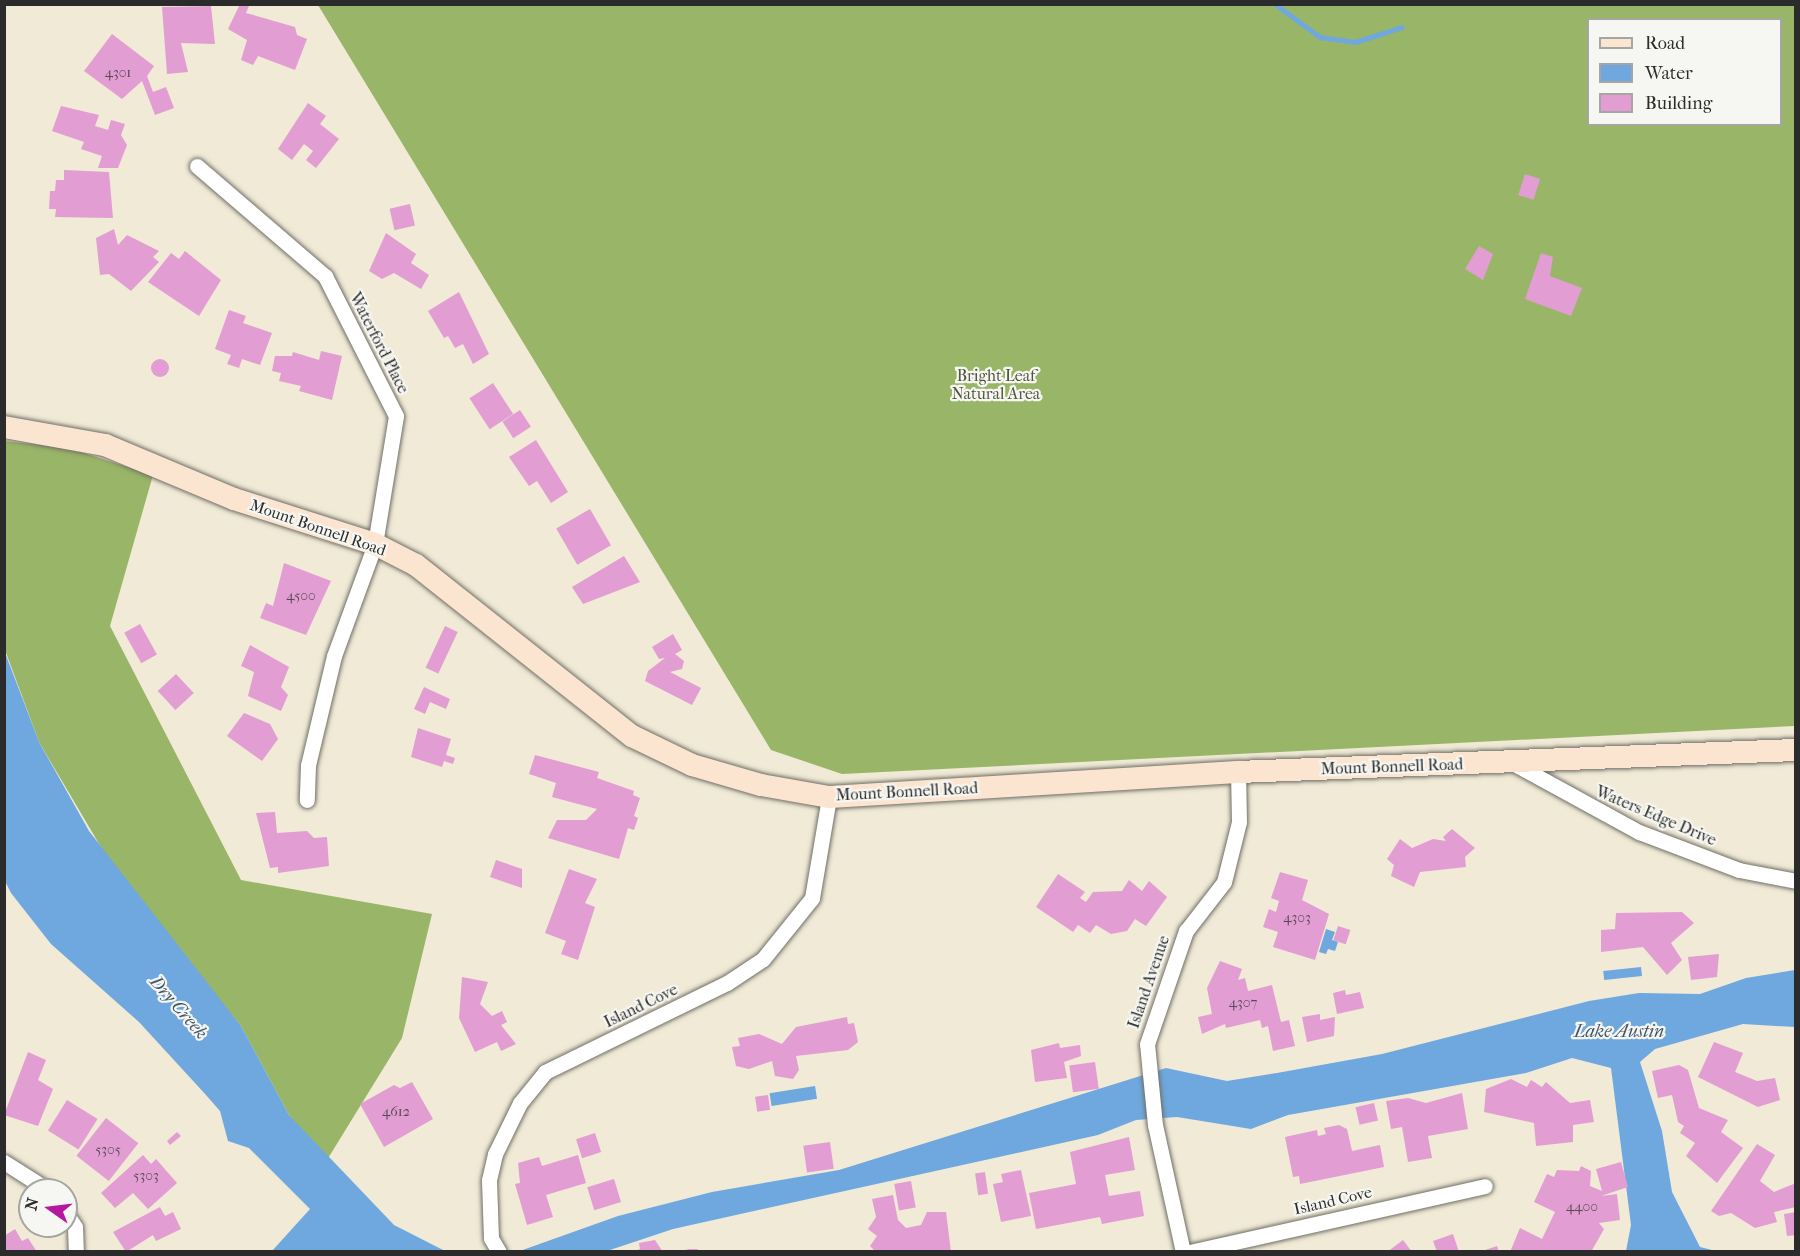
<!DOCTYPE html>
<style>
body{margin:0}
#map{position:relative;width:1800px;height:1256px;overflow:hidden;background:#f0ead6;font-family:"IM FELL French Canon",serif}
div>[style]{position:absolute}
.forest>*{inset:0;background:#99b567}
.water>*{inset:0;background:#6ea8de;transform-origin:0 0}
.stream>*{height:5px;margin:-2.5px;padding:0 2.5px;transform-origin:2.5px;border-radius:2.5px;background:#6ea8de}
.building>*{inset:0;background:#e29dd3;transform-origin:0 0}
.round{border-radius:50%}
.roads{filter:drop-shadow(0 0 2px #706e67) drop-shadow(0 0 2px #706e67)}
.street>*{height:15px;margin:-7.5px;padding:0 7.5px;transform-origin:7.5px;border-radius:7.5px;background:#fff}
.secondary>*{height:22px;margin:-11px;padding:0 11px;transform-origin:11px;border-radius:11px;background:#fce5d0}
span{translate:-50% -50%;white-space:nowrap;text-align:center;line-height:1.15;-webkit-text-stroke:4.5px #f6f6f2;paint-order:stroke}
.number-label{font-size:14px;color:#594855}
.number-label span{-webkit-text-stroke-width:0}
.street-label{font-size:16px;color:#2b2b2b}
.park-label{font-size:16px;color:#51553e}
.water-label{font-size:18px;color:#42576a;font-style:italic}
.frame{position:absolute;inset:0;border:6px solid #2b2b2b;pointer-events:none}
.legend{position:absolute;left:1587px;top:18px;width:195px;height:108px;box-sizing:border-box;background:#f6f6f2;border:2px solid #a5a5a2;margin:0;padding:8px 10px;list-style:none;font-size:18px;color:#2b2b2b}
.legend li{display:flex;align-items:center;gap:12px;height:30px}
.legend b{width:30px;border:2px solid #a5a5a2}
.north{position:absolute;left:18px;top:1178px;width:60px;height:60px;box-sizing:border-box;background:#f6f6f2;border:2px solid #a5a5a2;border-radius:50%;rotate:284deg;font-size:16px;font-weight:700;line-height:24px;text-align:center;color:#2b2b2b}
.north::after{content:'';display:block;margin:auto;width:21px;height:27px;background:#b5179e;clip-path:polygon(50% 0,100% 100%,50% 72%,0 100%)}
</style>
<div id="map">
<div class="forest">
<i style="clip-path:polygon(evenodd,318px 5px,1795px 5px,1795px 726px,842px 774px,771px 750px,318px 5px,1588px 20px,1780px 20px,1780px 124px,1588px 124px,1588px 20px)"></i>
<i style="clip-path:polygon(4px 441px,68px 448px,153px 475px,110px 626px,241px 880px,432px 914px,402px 1038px,327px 1160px,289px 1115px,241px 1026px,115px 871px,39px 742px,5px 650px)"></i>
</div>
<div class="water">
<i style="clip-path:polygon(4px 650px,39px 742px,89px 831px,241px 1026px,289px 1115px,394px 1225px,445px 1251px,272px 1251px,310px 1209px,249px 1148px,228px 1141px,220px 1111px,206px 1095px,139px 1022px,51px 944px,11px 893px,4px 879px)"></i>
<i style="clip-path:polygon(1326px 929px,1335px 932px,1332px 940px,1338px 942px,1335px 951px,1328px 949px,1326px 954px,1319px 952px)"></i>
<i style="left:1641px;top:967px;width:9px;height:38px;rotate:84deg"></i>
<i style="clip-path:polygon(1795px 970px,1795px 1027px,1743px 1024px,1655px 1049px,1640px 1062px,1662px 1131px,1672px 1192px,1700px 1247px,1716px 1251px,1626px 1251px,1631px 1225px,1611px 1068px,1572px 1058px,1526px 1073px,1288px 1115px,1251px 1129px,1177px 1117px,1136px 1120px,1098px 1135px,673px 1229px,607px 1251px,517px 1252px,618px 1216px,712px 1192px,839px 1170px,1166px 1068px,1227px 1081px,1277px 1073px,1382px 1054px,1589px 1001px,1639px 993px,1700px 994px,1746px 978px)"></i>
<i style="left:815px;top:1086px;width:13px;height:46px;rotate:81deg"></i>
</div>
<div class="stream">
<i style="left:1275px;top:4px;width:56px;rotate:36.3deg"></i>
<i style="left:1320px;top:37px;width:35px;rotate:8deg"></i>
<i style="left:1355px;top:42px;width:49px;rotate:-17.7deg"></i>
</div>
<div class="building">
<i style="clip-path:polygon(240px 4px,249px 6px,246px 13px,295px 27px,297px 35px,307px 39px,295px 70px,258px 56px,253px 65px,241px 60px,247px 40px,228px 29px)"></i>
<i style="clip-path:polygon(211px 6px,215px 44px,181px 43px,188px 72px,167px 74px,162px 7px)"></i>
<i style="clip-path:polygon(112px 34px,154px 66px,147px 76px,153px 92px,166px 87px,174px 108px,155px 115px,142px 81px,122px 99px,84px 71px)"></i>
<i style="clip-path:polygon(308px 103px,326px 116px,320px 124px,339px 139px,316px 168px,306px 160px,313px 151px,304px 144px,292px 160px,278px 149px)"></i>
<i style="clip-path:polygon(61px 106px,99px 115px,95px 126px,108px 130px,111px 120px,125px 124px,121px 135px,127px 145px,118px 168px,98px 168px,102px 156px,81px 149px,84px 142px,52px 131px)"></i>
<i style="clip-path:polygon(64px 170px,109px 172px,113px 218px,55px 217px,56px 209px,49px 209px,50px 191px,55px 191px,56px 180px,64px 180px)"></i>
<i style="left:1525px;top:174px;width:16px;height:22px;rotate:18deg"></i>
<i style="left:410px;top:204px;width:22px;height:21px;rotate:77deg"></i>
<i style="clip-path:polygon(114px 229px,118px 245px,127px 235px,159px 251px,153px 257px,159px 262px,131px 291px,109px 274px,100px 275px,96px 238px)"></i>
<i style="clip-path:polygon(386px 233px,416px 254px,411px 263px,429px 275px,421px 289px,394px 273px,382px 279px,369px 271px)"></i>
<i style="clip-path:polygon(1479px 246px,1493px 254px,1483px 280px,1465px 269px)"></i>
<i style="clip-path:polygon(185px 251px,221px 280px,199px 316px,148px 282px,171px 253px,179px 259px)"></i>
<i style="clip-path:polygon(1541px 253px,1553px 257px,1550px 276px,1582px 288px,1571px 316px,1525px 299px)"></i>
<i style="clip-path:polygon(459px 292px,489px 354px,473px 364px,463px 344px,455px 348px,448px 336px,444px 338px,428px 311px)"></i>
<i style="clip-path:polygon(229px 310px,246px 316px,243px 323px,272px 333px,260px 365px,242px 359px,239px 368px,227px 364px,231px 355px,215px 349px)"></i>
<i style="clip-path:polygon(321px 351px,342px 356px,332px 400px,299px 391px,301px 386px,279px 381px,281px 373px,272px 371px,275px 356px,292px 356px,293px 352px,319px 360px)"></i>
<i class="round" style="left:151px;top:359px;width:18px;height:18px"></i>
<i style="left:493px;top:383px;width:37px;height:28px;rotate:57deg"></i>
<i style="left:520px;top:410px;width:20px;height:21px;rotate:57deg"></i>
<i style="clip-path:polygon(536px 440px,568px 492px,551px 503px,537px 481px,529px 486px,509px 457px)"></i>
<i style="left:590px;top:509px;width:42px;height:39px;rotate:60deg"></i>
<i style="clip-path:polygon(624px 556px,640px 582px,583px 604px,572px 587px)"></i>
<i style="clip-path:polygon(284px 563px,331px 581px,306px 635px,260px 618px,266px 603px,273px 606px)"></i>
<i style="left:140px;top:624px;width:35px;height:18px;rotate:61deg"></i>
<i style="left:445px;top:626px;width:14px;height:46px;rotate:25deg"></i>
<i style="clip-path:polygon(673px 634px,682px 650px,675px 654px,684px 661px,682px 669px,670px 672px,701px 688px,692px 705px,645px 681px,648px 671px,665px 658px,659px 659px,652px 647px)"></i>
<i style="clip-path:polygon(250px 645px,289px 667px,281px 687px,288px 695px,281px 711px,248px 696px,254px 672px,241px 666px)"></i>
<i style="left:176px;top:674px;width:26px;height:25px;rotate:47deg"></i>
<i style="clip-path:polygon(424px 687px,450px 699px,446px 709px,430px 702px,425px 714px,414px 709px)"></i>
<i style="clip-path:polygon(244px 713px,270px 724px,278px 739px,262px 761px,227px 736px)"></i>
<i style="clip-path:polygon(418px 728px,451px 739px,446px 755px,455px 758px,453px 764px,444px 761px,442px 767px,411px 757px)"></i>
<i style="clip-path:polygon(535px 755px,599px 772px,597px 778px,634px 791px,633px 795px,640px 798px,634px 816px,638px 818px,634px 830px,628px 828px,619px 859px,548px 838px,557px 820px,586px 820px,597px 809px,552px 797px,556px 783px,529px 774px)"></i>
<i style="clip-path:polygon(275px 812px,277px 833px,307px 831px,314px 838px,327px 837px,329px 866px,278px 873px,278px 867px,270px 868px,256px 813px)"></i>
<i style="clip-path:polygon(1452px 829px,1475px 848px,1465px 857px,1466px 867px,1420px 872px,1414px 887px,1391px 876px,1394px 865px,1387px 859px,1400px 839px,1412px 848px,1433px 839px,1446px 841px,1443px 837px)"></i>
<i style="clip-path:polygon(496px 860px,522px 869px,522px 888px,490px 877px)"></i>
<i style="clip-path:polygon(569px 869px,597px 879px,585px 903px,595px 907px,578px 960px,561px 954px,566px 941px,545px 933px)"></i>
<i style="clip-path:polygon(1280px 872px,1308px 880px,1302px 900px,1329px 914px,1315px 960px,1273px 947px,1278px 932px,1263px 927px,1269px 909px,1276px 912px,1279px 901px,1271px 898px)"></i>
<i style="clip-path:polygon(1058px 874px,1085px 892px,1080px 898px,1086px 902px,1093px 892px,1122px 891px,1129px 880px,1142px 891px,1149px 881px,1167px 897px,1146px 926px,1135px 919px,1127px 931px,1111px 934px,1096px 925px,1090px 933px,1078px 925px,1073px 932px,1036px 907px)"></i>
<i style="clip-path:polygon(1682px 912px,1694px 923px,1671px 943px,1682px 960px,1667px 975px,1643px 947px,1601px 952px,1601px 930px,1615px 929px,1616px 913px)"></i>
<i style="left:1338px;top:926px;width:13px;height:15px;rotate:18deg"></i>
<i style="clip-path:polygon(1719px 954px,1717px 977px,1691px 980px,1688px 957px)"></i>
<i style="clip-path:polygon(1220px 961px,1242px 969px,1238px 980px,1245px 978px,1248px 991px,1272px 985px,1281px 1022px,1289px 1020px,1295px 1046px,1273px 1051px,1268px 1026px,1262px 1028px,1260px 1020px,1226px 1028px,1225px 1024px,1202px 1034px,1198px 1017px,1212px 1014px,1207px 988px)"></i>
<i style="clip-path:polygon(462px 977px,488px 982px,480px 1004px,492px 1016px,502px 1011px,507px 1022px,501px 1025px,516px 1044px,501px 1051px,497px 1042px,475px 1052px,459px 1018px)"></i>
<i style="clip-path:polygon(1345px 990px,1346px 995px,1360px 992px,1364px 1008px,1337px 1014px,1333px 993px)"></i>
<i style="clip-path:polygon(1320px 1014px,1320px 1020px,1335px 1017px,1334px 1036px,1307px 1042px,1302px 1017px)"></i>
<i style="clip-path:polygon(847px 1017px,848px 1024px,854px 1023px,858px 1042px,848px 1050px,796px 1056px,799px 1070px,793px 1079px,775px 1076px,772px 1061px,749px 1069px,736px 1066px,732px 1047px,740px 1046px,738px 1038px,759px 1034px,782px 1044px,796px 1027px)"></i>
<i style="clip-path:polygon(1714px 1042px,1743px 1053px,1735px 1072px,1757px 1081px,1775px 1078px,1780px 1100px,1758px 1107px,1698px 1077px)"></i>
<i style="clip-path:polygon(1059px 1043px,1060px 1048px,1080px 1045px,1081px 1056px,1064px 1062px,1067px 1078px,1035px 1082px,1031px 1050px)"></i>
<i style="clip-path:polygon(28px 1052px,46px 1060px,38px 1080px,53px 1089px,38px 1126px,4px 1115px)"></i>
<i style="left:1095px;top:1062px;width:27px;height:26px;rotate:82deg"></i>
<i style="clip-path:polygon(1679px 1065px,1688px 1070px,1699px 1108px,1728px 1120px,1721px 1132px,1743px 1148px,1717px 1183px,1686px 1156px,1695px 1143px,1680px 1133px,1684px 1126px,1678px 1122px,1672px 1095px,1658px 1098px,1652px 1071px)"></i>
<i style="clip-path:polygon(1511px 1079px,1527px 1087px,1531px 1080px,1542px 1087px,1546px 1082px,1570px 1103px,1590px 1100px,1594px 1122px,1573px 1125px,1573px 1142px,1536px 1146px,1534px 1123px,1484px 1112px,1486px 1089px)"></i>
<i style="clip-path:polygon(412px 1082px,433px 1119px,384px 1147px,360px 1104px,394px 1085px,400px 1088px)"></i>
<i style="clip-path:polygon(1462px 1093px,1468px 1129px,1428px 1136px,1432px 1158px,1408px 1162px,1402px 1127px,1391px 1129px,1386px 1101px,1408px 1098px,1426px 1103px)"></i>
<i style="left:768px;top:1095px;width:15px;height:13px;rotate:82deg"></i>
<i style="left:67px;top:1100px;width:36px;height:36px;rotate:32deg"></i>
<i style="left:1374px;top:1103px;width:18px;height:19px;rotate:77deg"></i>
<i style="left:106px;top:1118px;width:41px;height:48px;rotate:38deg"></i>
<i style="clip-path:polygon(1339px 1125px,1347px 1129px,1352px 1151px,1380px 1145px,1384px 1167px,1300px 1184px,1299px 1176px,1293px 1177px,1285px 1137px,1317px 1130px,1318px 1136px,1326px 1134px,1324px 1128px)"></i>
<i style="clip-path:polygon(177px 1132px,181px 1136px,170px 1145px,167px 1141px)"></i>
<i style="left:595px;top:1133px;width:20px;height:20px;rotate:72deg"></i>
<i style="clip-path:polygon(1129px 1137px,1135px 1170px,1105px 1175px,1109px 1196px,1140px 1191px,1144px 1216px,1102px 1224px,1100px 1217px,1036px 1229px,1029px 1193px,1076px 1184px,1070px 1152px)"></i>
<i style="left:830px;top:1142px;width:27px;height:27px;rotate:82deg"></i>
<i style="clip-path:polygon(1757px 1144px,1775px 1155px,1760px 1181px,1774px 1192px,1796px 1183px,1796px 1207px,1774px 1212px,1777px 1222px,1755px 1228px,1731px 1213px,1719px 1216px,1711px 1211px)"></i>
<i style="clip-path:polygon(143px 1155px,151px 1164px,156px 1159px,177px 1183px,148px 1209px,133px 1193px,115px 1208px,101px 1193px)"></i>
<i style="clip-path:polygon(578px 1155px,586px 1183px,546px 1195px,553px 1217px,527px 1225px,515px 1184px,520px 1183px,518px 1163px,539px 1157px,542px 1166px)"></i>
<i style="clip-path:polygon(1621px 1162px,1628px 1187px,1601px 1196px,1617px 1194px,1620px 1220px,1599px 1223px,1604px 1229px,1591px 1252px,1510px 1252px,1520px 1228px,1542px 1239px,1555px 1212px,1534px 1202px,1547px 1174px,1554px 1177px,1557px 1170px,1579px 1171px,1581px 1166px,1591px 1171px,1590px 1186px,1602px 1191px,1596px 1169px)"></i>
<i style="clip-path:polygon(1021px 1170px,1031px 1216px,1001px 1222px,993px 1184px,1003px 1182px,1001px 1174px)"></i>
<i style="left:985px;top:1172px;width:22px;height:10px;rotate:82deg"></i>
<i style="left:614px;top:1179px;width:24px;height:28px;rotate:73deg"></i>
<i style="left:911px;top:1181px;width:27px;height:17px;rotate:80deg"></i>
<i style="clip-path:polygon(893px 1195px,898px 1220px,906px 1228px,921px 1225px,927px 1212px,946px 1212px,951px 1252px,874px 1250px,870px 1246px,877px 1236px,868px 1229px,876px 1217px,872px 1199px)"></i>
<i style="clip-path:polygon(160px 1207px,165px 1216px,173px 1212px,181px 1229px,156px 1241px,153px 1235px,126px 1252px,113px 1232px)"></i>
<i style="clip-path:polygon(1796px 1212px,1796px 1235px,1787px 1236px,1784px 1214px)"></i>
<i style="clip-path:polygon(15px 1229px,22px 1241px,28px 1238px,37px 1252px,4px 1252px,4px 1236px)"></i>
<i style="clip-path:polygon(1453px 1234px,1459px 1252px,1437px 1252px,1433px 1241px)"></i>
<i style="clip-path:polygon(655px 1240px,663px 1252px,632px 1252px,640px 1249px,639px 1243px)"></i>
<i style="clip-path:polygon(1403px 1240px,1412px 1252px,1387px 1252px)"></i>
<i style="clip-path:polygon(1497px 1246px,1499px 1252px,1471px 1252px,1485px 1250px)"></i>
<i style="clip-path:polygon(689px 1249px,697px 1249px,703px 1252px,677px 1252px)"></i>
</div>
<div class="roads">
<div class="street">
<i style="left:197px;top:166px;width:169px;rotate:40.7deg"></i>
<i style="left:325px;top:276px;width:157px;rotate:63.1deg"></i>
<i style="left:396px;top:416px;width:130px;rotate:99.3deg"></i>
<i style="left:375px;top:544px;width:119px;rotate:110.1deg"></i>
<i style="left:334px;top:656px;width:112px;rotate:103.4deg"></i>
<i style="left:308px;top:765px;width:35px;rotate:92deg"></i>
<i style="left:1511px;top:762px;width:146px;rotate:28.7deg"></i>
<i style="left:1639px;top:832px;width:107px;rotate:20.8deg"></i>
<i style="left:1739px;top:870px;width:58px;rotate:10.9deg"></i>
<i style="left:4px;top:1162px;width:52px;rotate:32.5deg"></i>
<i style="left:66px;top:1213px;width:17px;rotate:57deg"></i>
<i style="left:75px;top:1227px;width:25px;rotate:88deg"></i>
<i style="left:499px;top:1252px;width:16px;rotate:-120deg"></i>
<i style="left:491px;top:1238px;width:58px;rotate:-92deg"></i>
<i style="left:489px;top:1180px;width:27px;rotate:-77deg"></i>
<i style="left:495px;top:1154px;width:57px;rotate:-63.9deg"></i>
<i style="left:520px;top:1103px;width:40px;rotate:-51deg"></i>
<i style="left:545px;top:1072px;width:203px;rotate:-26.1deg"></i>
<i style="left:727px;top:983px;width:43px;rotate:-33.7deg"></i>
<i style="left:763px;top:959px;width:78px;rotate:-51.2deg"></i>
<i style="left:812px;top:898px;width:102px;rotate:-80.4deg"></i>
<i style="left:1183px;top:1252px;width:130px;rotate:-102.4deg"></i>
<i style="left:1155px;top:1125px;width:81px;rotate:-95.6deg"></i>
<i style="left:1147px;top:1044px;width:120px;rotate:-71deg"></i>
<i style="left:1186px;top:931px;width:62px;rotate:-52.2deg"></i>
<i style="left:1224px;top:882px;width:62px;rotate:-76deg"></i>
<i style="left:1239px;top:822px;width:50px;rotate:-91.1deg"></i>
<i style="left:1190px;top:1252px;width:302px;rotate:-12.6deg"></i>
</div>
<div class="secondary">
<i style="left:4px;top:427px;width:103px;rotate:10.1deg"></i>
<i style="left:105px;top:445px;width:140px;rotate:22.7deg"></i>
<i style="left:234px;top:499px;width:148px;rotate:17.7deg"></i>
<i style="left:375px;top:544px;width:46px;rotate:27.1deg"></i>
<i style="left:416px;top:565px;width:275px;rotate:38.4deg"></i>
<i style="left:632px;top:736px;width:67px;rotate:25.8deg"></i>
<i style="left:692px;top:765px;width:72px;rotate:16.2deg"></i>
<i style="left:761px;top:785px;width:69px;rotate:10deg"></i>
<i style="left:829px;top:797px;width:410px;rotate:-3.5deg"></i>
<i style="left:1238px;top:772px;width:558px;rotate:-2.26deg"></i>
</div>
</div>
<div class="number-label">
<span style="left:118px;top:73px">4301</span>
<span style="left:301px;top:596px">4500</span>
<span style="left:1297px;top:918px">4303</span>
<span style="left:1243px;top:1003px">4307</span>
<span style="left:396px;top:1112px">4612</span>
<span style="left:108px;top:1150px">5305</span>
<span style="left:146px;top:1176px">5303</span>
<span style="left:1582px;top:1207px">4400</span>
</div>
<div class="street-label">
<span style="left:379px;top:343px;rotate:63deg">Waterford Place</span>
<span style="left:318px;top:528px;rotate:19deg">Mount Bonnell Road</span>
<span style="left:1392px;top:767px;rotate:-2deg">Mount Bonnell Road</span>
<span style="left:907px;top:792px;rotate:-3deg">Mount Bonnell Road</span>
<span style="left:1656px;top:816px;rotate:23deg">Waters Edge Drive</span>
<span style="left:1149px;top:982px;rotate:-71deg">Island Avenue</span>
<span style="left:641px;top:1006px;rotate:-26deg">Island Cove</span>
<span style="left:1333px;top:1201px;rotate:-13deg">Island Cove</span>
</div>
<div class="park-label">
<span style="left:996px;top:385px">Bright Leaf<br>Natural Area</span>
</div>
<div class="water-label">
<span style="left:178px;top:1008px;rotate:49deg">Dry Creek</span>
<span style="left:1619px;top:1032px">Lake Austin</span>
</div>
<div class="frame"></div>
<ul class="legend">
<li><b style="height:8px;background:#fce5d0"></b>Road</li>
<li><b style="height:16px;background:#6ea8de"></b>Water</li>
<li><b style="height:16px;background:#e29dd3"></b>Building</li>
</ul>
<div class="north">N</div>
</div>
